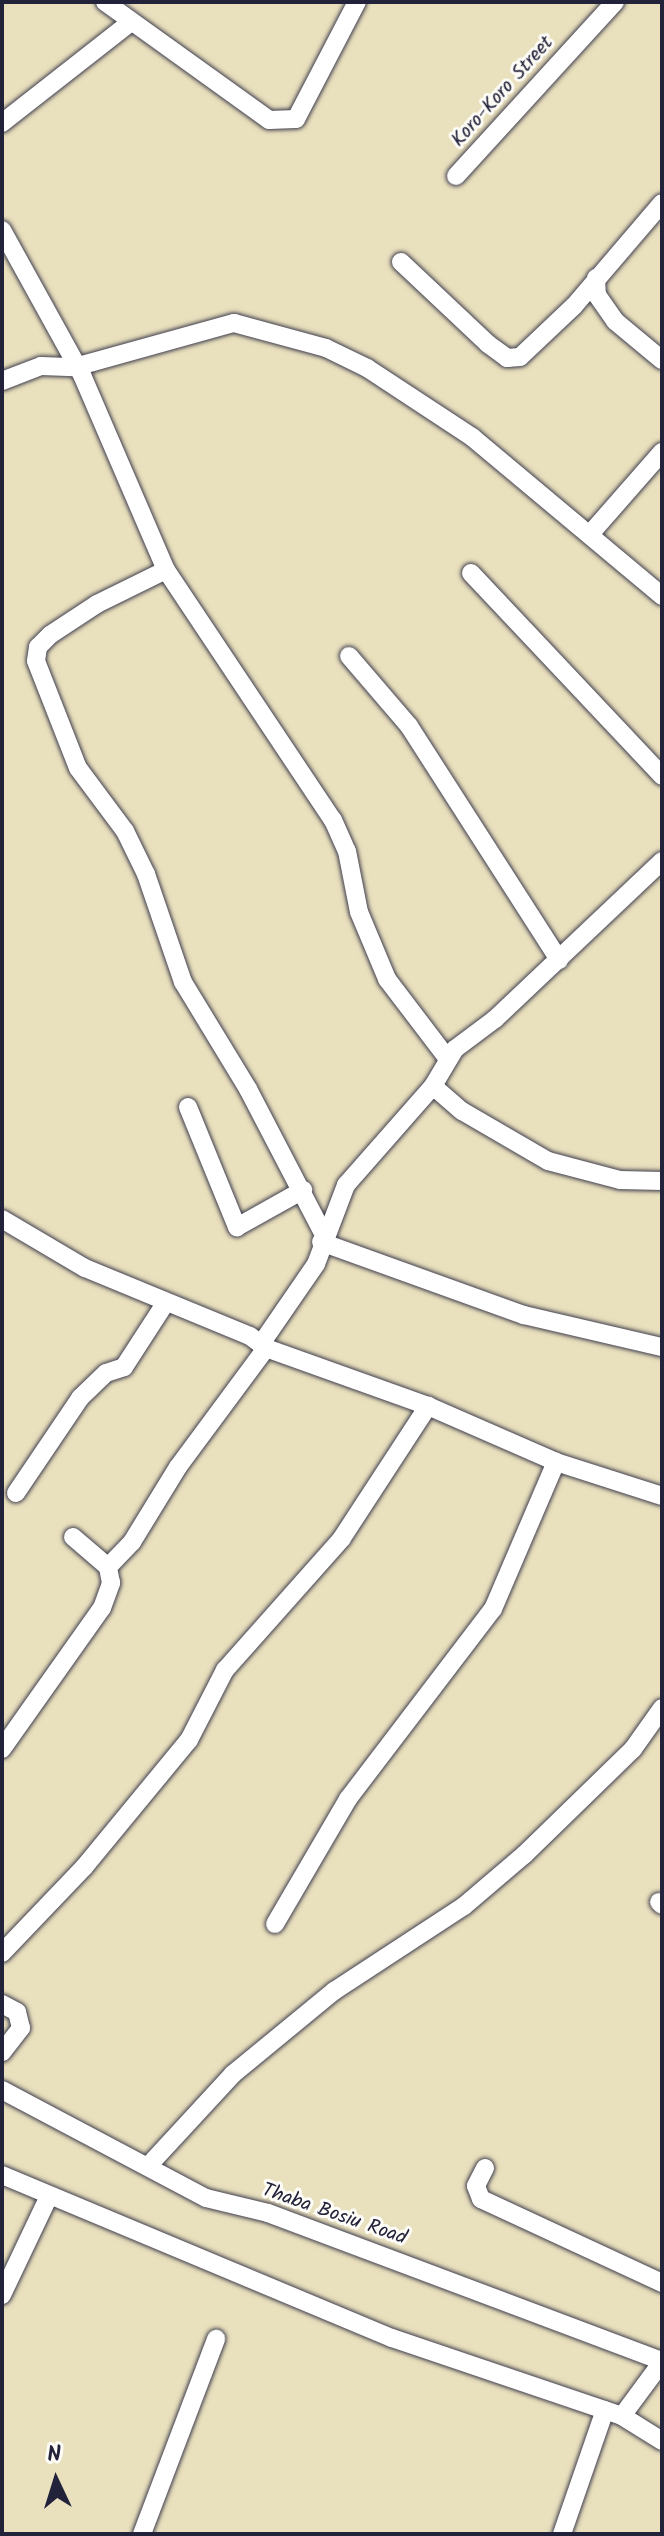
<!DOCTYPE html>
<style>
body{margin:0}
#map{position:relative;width:664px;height:2536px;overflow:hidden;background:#e9e0bd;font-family:Kalam,sans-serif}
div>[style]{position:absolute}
.roads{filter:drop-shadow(0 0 2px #403e4e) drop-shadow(0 0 2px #403e4e)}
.minor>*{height:18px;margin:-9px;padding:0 9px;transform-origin:9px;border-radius:9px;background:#fff}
span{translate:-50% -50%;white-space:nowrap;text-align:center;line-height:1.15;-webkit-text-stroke:6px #fdfcf7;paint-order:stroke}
.street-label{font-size:20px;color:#22223b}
.frame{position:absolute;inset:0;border:4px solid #22223b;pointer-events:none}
.north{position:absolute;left:16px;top:2440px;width:80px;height:80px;-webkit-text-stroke:6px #fdfcf7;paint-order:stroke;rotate:356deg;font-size:22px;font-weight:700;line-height:32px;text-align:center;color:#22223b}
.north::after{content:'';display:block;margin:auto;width:28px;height:36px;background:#22223b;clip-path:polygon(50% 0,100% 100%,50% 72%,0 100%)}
</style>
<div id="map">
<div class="roads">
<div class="minor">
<i style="left:105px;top:2px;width:202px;rotate:35.7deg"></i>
<i style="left:269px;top:120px;width:27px;rotate:-2deg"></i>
<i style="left:296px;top:119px;width:132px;rotate:-62.5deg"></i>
<i style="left:2px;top:123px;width:164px;rotate:-38.1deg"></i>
<i style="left:456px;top:176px;width:236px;rotate:-47.6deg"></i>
<i style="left:2px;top:230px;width:166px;rotate:61.1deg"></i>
<i style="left:82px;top:375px;width:212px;rotate:66.7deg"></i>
<i style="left:166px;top:570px;width:77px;rotate:153.8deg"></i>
<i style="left:97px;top:604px;width:56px;rotate:146.6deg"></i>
<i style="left:50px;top:635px;width:17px;rotate:135deg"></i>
<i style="left:38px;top:647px;width:14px;rotate:98deg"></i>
<i style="left:36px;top:661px;width:115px;rotate:68.6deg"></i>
<i style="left:78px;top:768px;width:79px;rotate:53.3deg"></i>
<i style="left:125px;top:831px;width:48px;rotate:64deg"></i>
<i style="left:146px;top:874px;width:114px;rotate:71.1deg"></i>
<i style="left:183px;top:982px;width:125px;rotate:58.7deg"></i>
<i style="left:248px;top:1089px;width:165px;rotate:62.5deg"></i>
<i style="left:401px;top:262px;width:120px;rotate:43.3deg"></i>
<i style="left:488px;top:344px;width:24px;rotate:36deg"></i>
<i style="left:507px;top:358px;width:13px;rotate:-4deg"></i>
<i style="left:520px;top:357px;width:74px;rotate:-43.4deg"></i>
<i style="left:574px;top:306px;width:135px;rotate:-49.5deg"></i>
<i style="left:596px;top:278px;width:17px;rotate:87deg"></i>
<i style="left:597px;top:295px;width:32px;rotate:55deg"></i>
<i style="left:615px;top:321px;width:61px;rotate:39.7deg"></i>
<i style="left:2px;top:381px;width:42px;rotate:-21deg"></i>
<i style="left:41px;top:366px;width:34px;rotate:2deg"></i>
<i style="left:75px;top:367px;width:165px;rotate:-15.5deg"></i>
<i style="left:234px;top:323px;width:95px;rotate:15.2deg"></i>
<i style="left:326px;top:348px;width:46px;rotate:26deg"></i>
<i style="left:367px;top:368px;width:126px;rotate:33.3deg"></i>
<i style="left:472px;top:437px;width:248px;rotate:39.9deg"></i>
<i style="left:591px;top:533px;width:108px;rotate:-48.8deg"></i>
<i style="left:166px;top:570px;width:301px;rotate:56.3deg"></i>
<i style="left:333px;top:820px;width:34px;rotate:66deg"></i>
<i style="left:347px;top:851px;width:62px;rotate:78.9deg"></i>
<i style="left:359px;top:912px;width:73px;rotate:67.3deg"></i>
<i style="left:387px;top:979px;width:101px;rotate:52.7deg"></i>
<i style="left:471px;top:573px;width:279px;rotate:46.7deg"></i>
<i style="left:349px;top:656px;width:92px;rotate:49.4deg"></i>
<i style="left:409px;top:726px;width:278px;rotate:57.3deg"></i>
<i style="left:433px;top:1086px;width:38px;rotate:41deg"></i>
<i style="left:462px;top:1111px;width:99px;rotate:30.2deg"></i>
<i style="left:548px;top:1161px;width:74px;rotate:14.8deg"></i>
<i style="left:620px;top:1180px;width:42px;rotate:1.4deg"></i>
<i style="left:188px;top:1107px;width:130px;rotate:67.8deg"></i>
<i style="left:237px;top:1227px;width:76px;rotate:-29.3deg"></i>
<i style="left:2px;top:1219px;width:96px;rotate:30.6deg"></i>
<i style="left:85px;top:1268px;width:178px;rotate:22.4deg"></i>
<i style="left:250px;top:1336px;width:20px;rotate:37deg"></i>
<i style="left:266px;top:1348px;width:172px;rotate:19.7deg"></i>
<i style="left:428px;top:1406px;width:140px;rotate:23.6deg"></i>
<i style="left:556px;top:1462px;width:111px;rotate:17.8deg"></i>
<i style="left:321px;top:1242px;width:216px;rotate:19.8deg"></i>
<i style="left:524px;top:1315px;width:142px;rotate:13.1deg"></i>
<i style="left:261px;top:1344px;width:97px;rotate:-55.5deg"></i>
<i style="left:316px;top:1264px;width:85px;rotate:-69.2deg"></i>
<i style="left:346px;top:1185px;width:132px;rotate:-48.7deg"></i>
<i style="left:433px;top:1086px;width:43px;rotate:-59.3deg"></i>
<i style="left:455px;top:1049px;width:50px;rotate:-36.9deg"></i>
<i style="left:495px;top:1019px;width:230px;rotate:-43.4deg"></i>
<i style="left:16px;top:1493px;width:115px;rotate:-56deg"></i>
<i style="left:80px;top:1398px;width:36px;rotate:-44deg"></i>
<i style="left:106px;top:1373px;width:19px;rotate:-18deg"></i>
<i style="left:124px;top:1367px;width:77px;rotate:-57.1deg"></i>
<i style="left:73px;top:1537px;width:46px;rotate:40.6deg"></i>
<i style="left:2px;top:1749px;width:173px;rotate:-54.7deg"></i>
<i style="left:102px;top:1608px;width:27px;rotate:-70deg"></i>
<i style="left:111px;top:1583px;width:16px;rotate:-101deg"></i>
<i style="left:108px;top:1567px;width:35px;rotate:-46deg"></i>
<i style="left:132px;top:1542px;width:88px;rotate:-58.5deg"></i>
<i style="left:178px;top:1467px;width:148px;rotate:-53.5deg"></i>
<i style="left:659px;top:1902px;width:4px;rotate:45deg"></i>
<i style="left:275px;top:1924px;width:145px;rotate:-59.7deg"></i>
<i style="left:348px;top:1799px;width:239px;rotate:-52.7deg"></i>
<i style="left:493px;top:1609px;width:160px;rotate:-66.8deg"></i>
<i style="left:2px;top:1953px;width:120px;rotate:-46.3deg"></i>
<i style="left:85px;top:1866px;width:163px;rotate:-50.5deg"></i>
<i style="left:189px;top:1740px;width:79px;rotate:-62.8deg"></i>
<i style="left:225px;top:1670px;width:176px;rotate:-48.4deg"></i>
<i style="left:342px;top:1538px;width:158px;rotate:-56.9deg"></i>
<i style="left:2px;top:2004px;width:17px;rotate:28deg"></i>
<i style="left:17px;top:2012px;width:16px;rotate:76deg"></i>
<i style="left:21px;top:2028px;width:31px;rotate:128deg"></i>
<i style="left:2px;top:2090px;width:231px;rotate:27.9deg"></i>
<i style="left:206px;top:2198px;width:64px;rotate:13.6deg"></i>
<i style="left:268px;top:2213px;width:421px;rotate:20.6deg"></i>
<i style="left:150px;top:2164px;width:122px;rotate:-47.3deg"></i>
<i style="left:233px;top:2074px;width:131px;rotate:-39.4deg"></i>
<i style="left:334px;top:1991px;width:155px;rotate:-33.2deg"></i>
<i style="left:464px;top:1906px;width:79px;rotate:-40.4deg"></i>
<i style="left:524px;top:1855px;width:152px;rotate:-44.2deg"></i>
<i style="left:633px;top:1749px;width:50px;rotate:-54.7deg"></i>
<i style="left:485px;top:2168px;width:20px;rotate:117deg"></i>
<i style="left:476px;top:2186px;width:14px;rotate:69deg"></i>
<i style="left:481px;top:2199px;width:200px;rotate:24.9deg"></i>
<i style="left:2px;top:2175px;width:423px;rotate:22.7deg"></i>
<i style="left:392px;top:2338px;width:243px;rotate:18.7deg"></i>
<i style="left:622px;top:2416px;width:47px;rotate:32deg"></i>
<i style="left:2px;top:2295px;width:107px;rotate:-64.6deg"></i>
<i style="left:622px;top:2416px;width:67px;rotate:-53.5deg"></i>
<i style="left:142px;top:2534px;width:209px;rotate:-69.2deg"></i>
<i style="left:562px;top:2534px;width:131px;rotate:-70.9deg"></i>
</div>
</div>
<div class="street-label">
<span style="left:503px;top:92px;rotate:-48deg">Koro-Koro Street</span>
<span style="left:334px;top:2215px;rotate:19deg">Thaba Bosiu Road</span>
</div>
<div class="frame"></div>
<div class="north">N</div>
</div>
